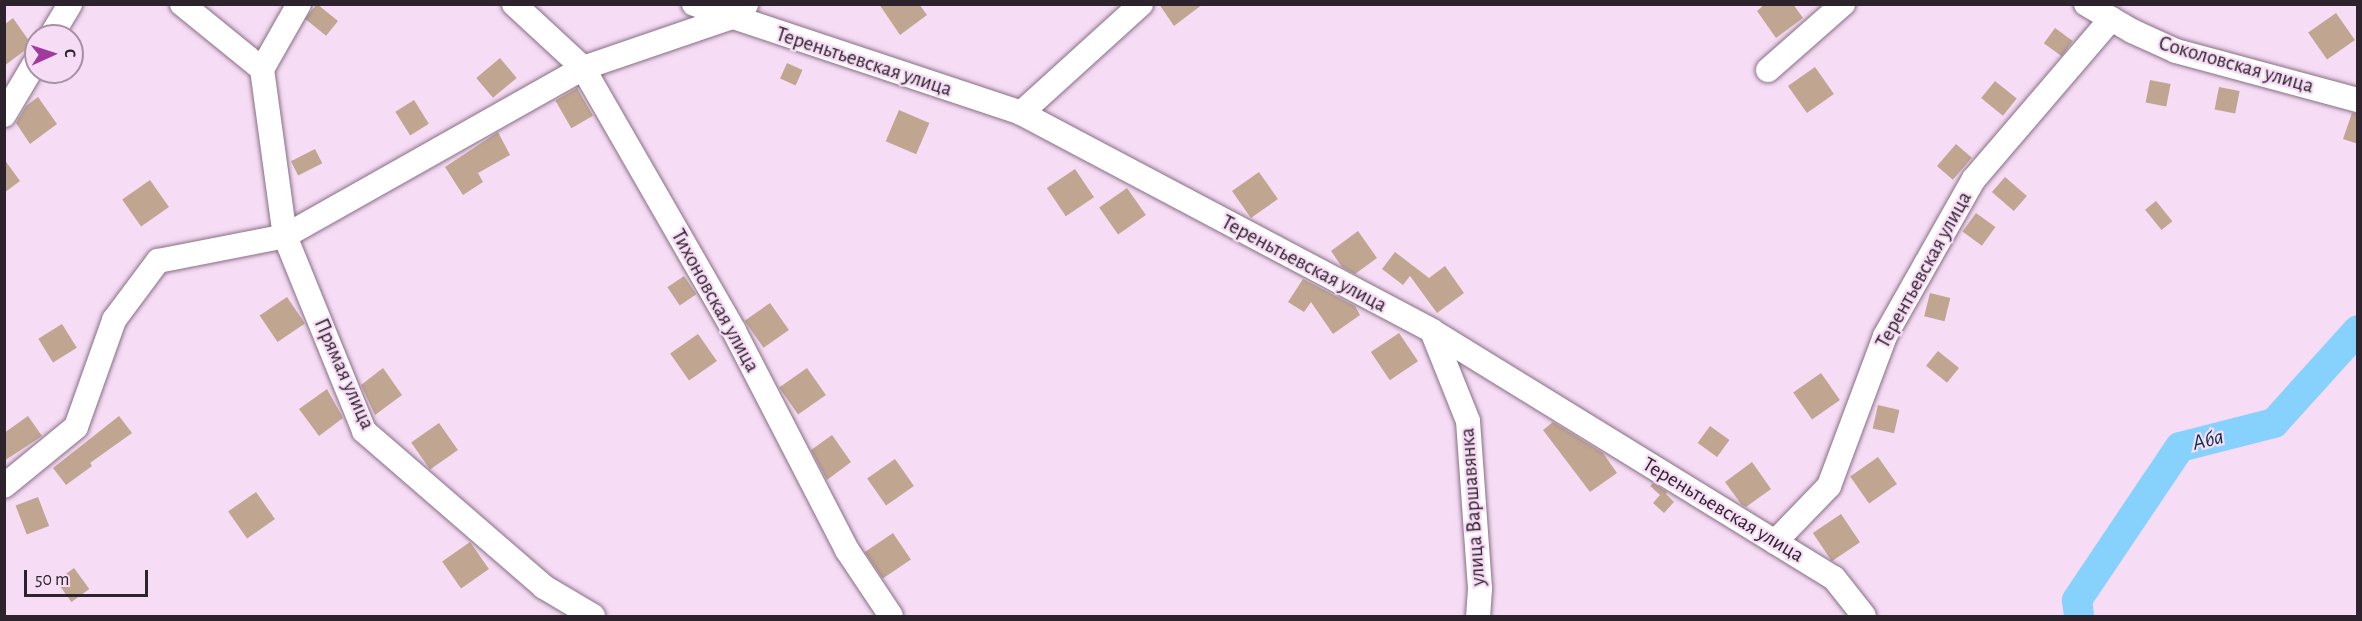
<!DOCTYPE html>
<meta charset="utf-8">
<style>
body{margin:0}
#map{position:relative;width:2362px;height:621px;overflow:hidden;background:#f6dcf4;font-family:"Alegreya Sans",sans-serif}
div>[style]{position:absolute}
.river>*{height:30px;margin:-15px;padding:0 15px;transform-origin:15px;border-radius:15px;background:#86d2fd}
.building>*{inset:0;background:#c0a691;transform-origin:0 0}
.roads{filter:drop-shadow(0 0 2px #876f85) drop-shadow(0 0 2px #876f85)}
.minor>*{height:24px;margin:-12px;padding:0 12px;transform-origin:12px;border-radius:12px;background:#fff}
span{translate:-50% -50%;white-space:nowrap;text-align:center;line-height:1.15;-webkit-text-stroke:4.5px #f6dcf4;paint-order:stroke}
.street-label{font-size:21px;color:#2d232c}
.water-label{font-size:22px;color:#013045;font-style:italic}
.frame{position:absolute;inset:0;border:6px solid #2d232c;pointer-events:none}
.north{position:absolute;left:24px;top:24px;width:60px;height:60px;box-sizing:border-box;background:#f6dcf4;border:2px solid #a692a4;border-radius:50%;rotate:87deg;font-size:16px;font-weight:700;line-height:24px;text-align:center;color:#2d232c}
.north::after{content:'';display:block;margin:auto;width:21px;height:27px;background:#a03a9e;clip-path:polygon(50% 0,100% 100%,50% 72%,0 100%)}
.scale{position:absolute;left:24px;top:570px;width:124px;height:27px;box-sizing:border-box;border:3px solid #2d232c;border-top:0;padding-left:8px;font-size:18px;line-height:21px;white-space:nowrap;color:#2d232c;-webkit-text-stroke:4px #f6dcf4;paint-order:stroke}
</style>
<div id="map">
<div class="river">
<i style="left:2079px;top:616px;width:16px;rotate:-97deg"></i>
<i style="left:2077px;top:600px;width:184px;rotate:-56.1deg"></i>
<i style="left:2180px;top:447px;width:97px;rotate:-14.3deg"></i>
<i style="left:2274px;top:423px;width:125px;rotate:-47.9deg"></i>
</div>
<div class="building">
<i style="left:317px;top:4px;width:27px;height:19px;rotate:39deg"></i>
<i style="clip-path:polygon(879px 4px,919px 4px,927px 15px,900px 35px)"></i>
<i style="clip-path:polygon(1159px 4px,1203px 4px,1174px 26px)"></i>
<i style="clip-path:polygon(1765px 4px,1793px 4px,1803px 18px,1776px 38px,1757px 11px)"></i>
<i style="left:2336px;top:13px;width:33px;height:34px;rotate:55deg"></i>
<i style="clip-path:polygon(13px 18px,32px 45px,4px 66px,4px 25px)"></i>
<i style="left:2055px;top:28px;width:22px;height:19px;rotate:36deg"></i>
<i style="left:500px;top:58px;width:26px;height:31px;rotate:50deg"></i>
<i style="left:787px;top:63px;width:17px;height:17px;rotate:24deg"></i>
<i style="left:1815px;top:67px;width:33px;height:33px;rotate:55deg"></i>
<i style="left:2150px;top:80px;width:21px;height:23px;rotate:11deg"></i>
<i style="left:1995px;top:81px;width:28px;height:22px;rotate:39deg"></i>
<i style="left:2219px;top:87px;width:21px;height:23px;rotate:11deg"></i>
<i style="left:577px;top:88px;width:32px;height:25px;rotate:60deg"></i>
<i style="clip-path:polygon(38px 97px,57px 124px,30px 144px,16px 123px,26px 106px)"></i>
<i style="left:414px;top:100px;width:28px;height:22px;rotate:58deg"></i>
<i style="left:899px;top:110px;width:33px;height:34px;rotate:23deg"></i>
<i style="clip-path:polygon(2352px 113px,2358px 114px,2358px 144px,2343px 139px)"></i>
<i style="clip-path:polygon(498px 132px,510px 155px,478px 173px,483px 182px,463px 195px,445px 167px)"></i>
<i style="left:1956px;top:144px;width:21px;height:29px;rotate:41deg"></i>
<i style="left:315px;top:149px;width:16px;height:27px;rotate:63deg"></i>
<i style="clip-path:polygon(4px 159px,20px 181px,4px 193px)"></i>
<i style="left:1075px;top:169px;width:34px;height:34px;rotate:56deg"></i>
<i style="left:1259px;top:172px;width:33px;height:33px;rotate:55deg"></i>
<i style="left:2005px;top:177px;width:29px;height:20px;rotate:41deg"></i>
<i style="left:150px;top:180px;width:33px;height:34px;rotate:55deg"></i>
<i style="left:1127px;top:188px;width:33px;height:34px;rotate:55deg"></i>
<i style="left:2156px;top:201px;width:26px;height:14px;rotate:51deg"></i>
<i style="left:1976px;top:213px;width:24px;height:23px;rotate:36deg"></i>
<i style="clip-path:polygon(1358px 231px,1377px 258px,1355px 274px,1342px 267px,1331px 251px)"></i>
<i style="clip-path:polygon(1395px 252px,1429px 278px,1445px 266px,1464px 293px,1437px 313px,1410px 276px,1403px 285px,1382px 269px)"></i>
<i style="left:684px;top:276px;width:22px;height:20px;rotate:56deg"></i>
<i style="clip-path:polygon(1303px 279px,1355px 306px,1360px 315px,1333px 334px,1311px 302px,1304px 312px,1288px 302px)"></i>
<i style="left:1930px;top:293px;width:21px;height:24px;rotate:14deg"></i>
<i style="left:287px;top:297px;width:32px;height:33px;rotate:56deg"></i>
<i style="left:770px;top:303px;width:33px;height:31px;rotate:55deg"></i>
<i style="left:62px;top:324px;width:28px;height:28px;rotate:58deg"></i>
<i style="left:1399px;top:333px;width:34px;height:34px;rotate:56deg"></i>
<i style="left:698px;top:334px;width:33px;height:34px;rotate:55deg"></i>
<i style="left:1938px;top:351px;width:27px;height:19px;rotate:39deg"></i>
<i style="clip-path:polygon(383px 368px,402px 395px,375px 415px,361px 385px)"></i>
<i style="left:807px;top:368px;width:33px;height:34px;rotate:55deg"></i>
<i style="left:1821px;top:373px;width:33px;height:34px;rotate:55deg"></i>
<i style="clip-path:polygon(327px 389px,343px 418px,319px 436px,299px 409px)"></i>
<i style="left:1878px;top:405px;width:22px;height:24px;rotate:13deg"></i>
<i style="clip-path:polygon(28px 416px,42px 436px,4px 461px,4px 433px)"></i>
<i style="clip-path:polygon(119px 416px,132px 433px,90px 463px,92px 466px,66px 485px,53px 468px)"></i>
<i style="clip-path:polygon(1553px 422px,1603px 453px,1617px 473px,1590px 492px,1543px 430px)"></i>
<i style="left:439px;top:423px;width:33px;height:34px;rotate:55deg"></i>
<i style="left:1710px;top:426px;width:24px;height:21px;rotate:36deg"></i>
<i style="clip-path:polygon(832px 435px,851px 462px,827px 480px,811px 450px)"></i>
<i style="left:1878px;top:457px;width:33px;height:34px;rotate:55deg"></i>
<i style="left:895px;top:459px;width:33px;height:34px;rotate:55deg"></i>
<i style="clip-path:polygon(1752px 462px,1771px 489px,1746px 507px,1741px 504px,1725px 482px)"></i>
<i style="clip-path:polygon(1653px 483px,1667px 492px,1666px 494px,1674px 502px,1664px 513px,1653px 503px,1660px 495px,1650px 486px)"></i>
<i style="left:256px;top:492px;width:33px;height:34px;rotate:55deg"></i>
<i style="left:38px;top:497px;width:31px;height:24px;rotate:69deg"></i>
<i style="left:1841px;top:514px;width:34px;height:34px;rotate:56deg"></i>
<i style="left:893px;top:533px;width:32px;height:34px;rotate:56deg"></i>
<i style="left:470px;top:542px;width:33px;height:34px;rotate:55deg"></i>
<i style="left:74px;top:568px;width:26px;height:22px;rotate:54deg"></i>
</div>
<div class="roads">
<div class="minor">
<i style="left:182px;top:4px;width:103px;rotate:39.1deg"></i>
<i style="left:299px;top:4px;width:75px;rotate:119.6deg"></i>
<i style="left:262px;top:69px;width:169px;rotate:82.2deg"></i>
<i style="left:285px;top:236px;width:210px;rotate:67.9deg"></i>
<i style="left:364px;top:431px;width:238px;rotate:40.9deg"></i>
<i style="left:544px;top:587px;width:57px;rotate:30.6deg"></i>
<i style="left:514px;top:4px;width:94px;rotate:42.8deg"></i>
<i style="left:583px;top:68px;width:303px;rotate:60.1deg"></i>
<i style="left:734px;top:331px;width:246px;rotate:62.7deg"></i>
<i style="left:847px;top:550px;width:79px;rotate:56.3deg"></i>
<i style="left:694px;top:4px;width:345px;rotate:18.4deg"></i>
<i style="left:1021px;top:113px;width:465px;rotate:27.9deg"></i>
<i style="left:1432px;top:331px;width:472px;rotate:31.6deg"></i>
<i style="left:1834px;top:578px;width:48px;rotate:51.7deg"></i>
<i style="left:2086px;top:4px;width:53px;rotate:30.4deg"></i>
<i style="left:2132px;top:31px;width:48px;rotate:24.4deg"></i>
<i style="left:2176px;top:51px;width:188px;rotate:15.1deg"></i>
<i style="left:51px;top:36px;width:37px;rotate:-59deg"></i>
<i style="left:1768px;top:70px;width:100px;rotate:-41.3deg"></i>
<i style="left:1021px;top:113px;width:162px;rotate:-42.2deg"></i>
<i style="left:4px;top:115px;width:63px;rotate:-59.3deg"></i>
<i style="left:1432px;top:331px;width:97px;rotate:68.2deg"></i>
<i style="left:1468px;top:421px;width:168px;rotate:85.9deg"></i>
<i style="left:1480px;top:589px;width:27px;rotate:94deg"></i>
<i style="left:4px;top:486px;width:93px;rotate:-39.3deg"></i>
<i style="left:76px;top:427px;width:114px;rotate:-70.4deg"></i>
<i style="left:114px;top:320px;width:74px;rotate:-53.3deg"></i>
<i style="left:158px;top:261px;width:129px;rotate:-11.1deg"></i>
<i style="left:285px;top:236px;width:342px;rotate:-29.4deg"></i>
<i style="left:583px;top:68px;width:154px;rotate:-18.9deg"></i>
<i style="left:729px;top:18px;width:22px;rotate:-39deg"></i>
<i style="left:1775px;top:542px;width:78px;rotate:-46deg"></i>
<i style="left:1829px;top:486px;width:160px;rotate:-69.5deg"></i>
<i style="left:1885px;top:336px;width:180px;rotate:-60.5deg"></i>
<i style="left:1974px;top:179px;width:211px;rotate:-49.4deg"></i>
</div>
</div>
<div class="street-label">
<span style="left:864px;top:62px;rotate:18deg">Тереньтьевская улица</span>
<span style="left:2236px;top:65px;rotate:16deg">Соколовская улица</span>
<span style="left:1304px;top:264px;rotate:28deg">Тереньтьевская улица</span>
<span style="left:1924px;top:270px;rotate:-61deg">Терентьевская улица</span>
<span style="left:715px;top:301px;rotate:61deg">Тихоновская улица</span>
<span style="left:344px;top:374px;rotate:66deg">Прямая улица</span>
<span style="left:1473px;top:507px;rotate:-94deg">улица Варшавянка</span>
<span style="left:1723px;top:510px;rotate:31deg">Тереньтьевская улица</span>
</div>
<div class="water-label">
<span style="left:2208px;top:440px;rotate:-14deg">Аба</span>
</div>
<div class="frame"></div>
<div class="north">С</div>
<div class="scale">50 m</div>
</div>
